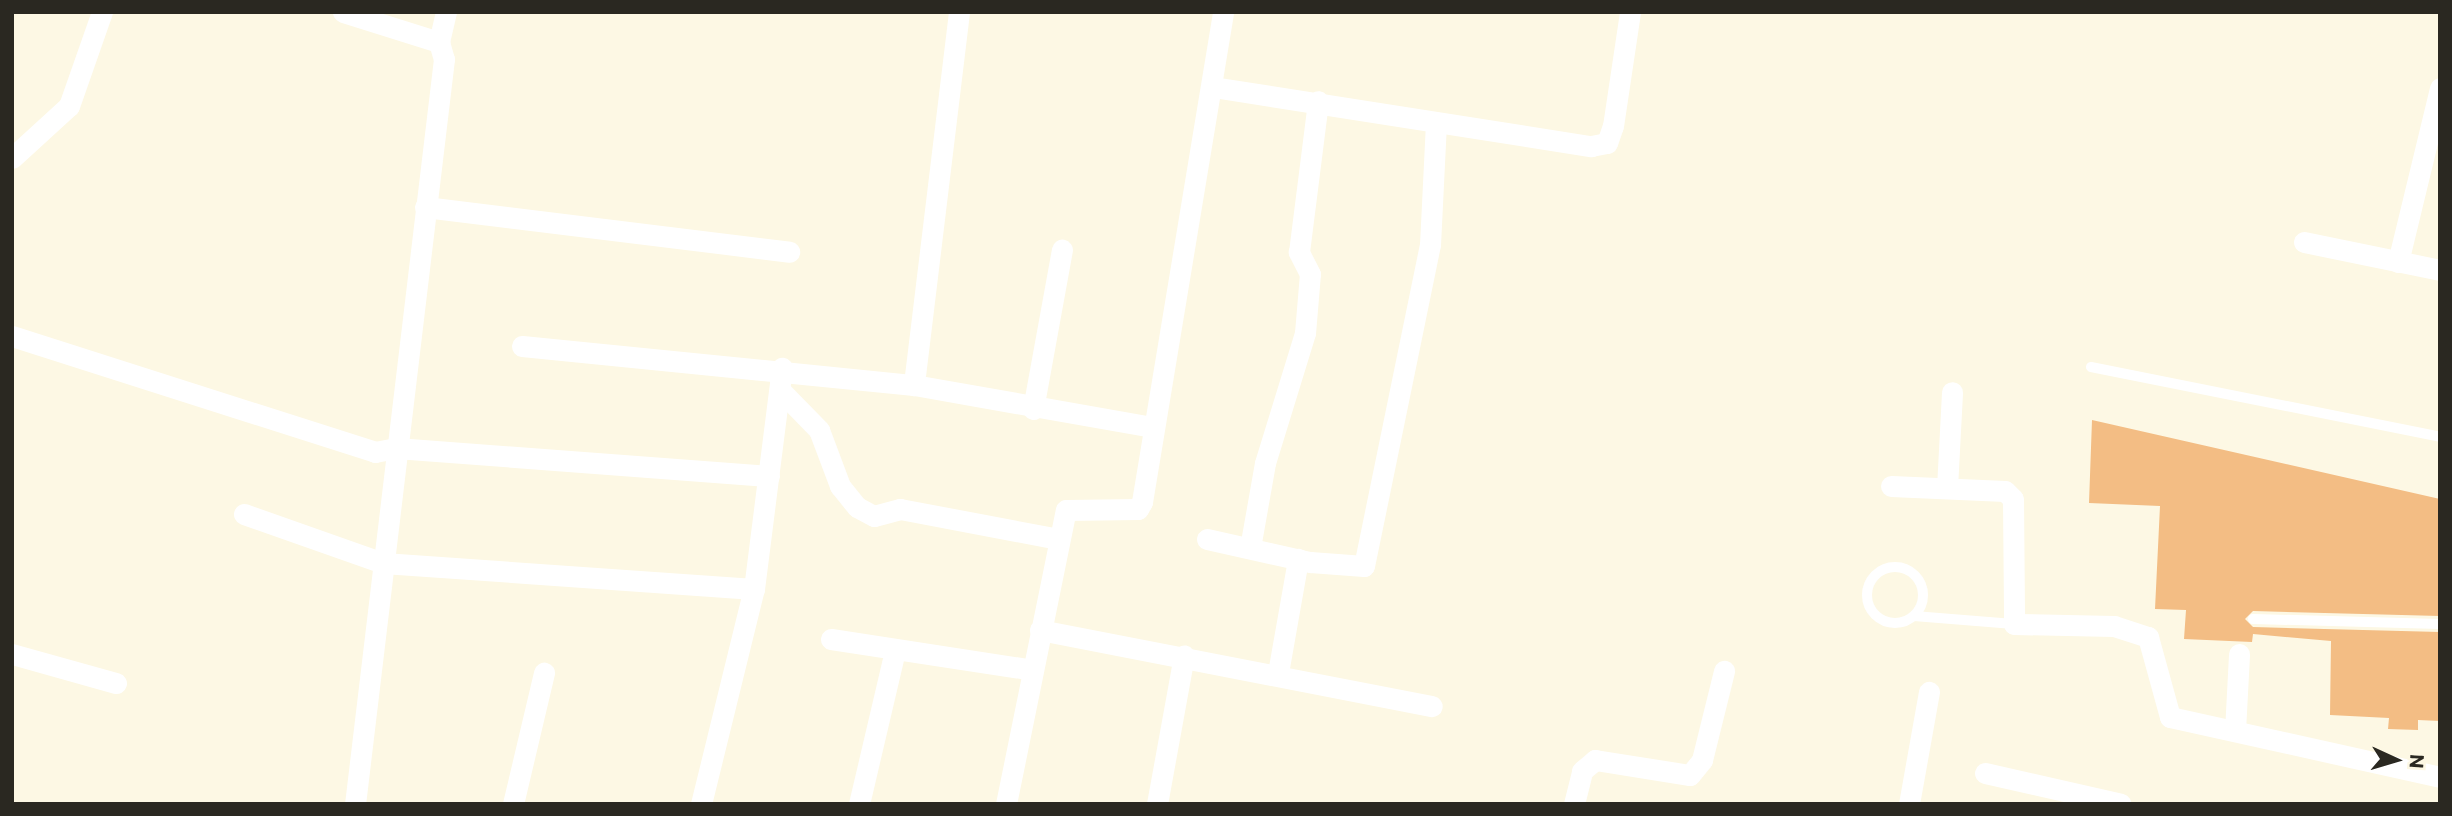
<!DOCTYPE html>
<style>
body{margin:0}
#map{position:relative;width:2452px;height:816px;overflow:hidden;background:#fdf8e4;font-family:Commissioner,sans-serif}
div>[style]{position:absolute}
.building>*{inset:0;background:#f3bd84}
.lane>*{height:10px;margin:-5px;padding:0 5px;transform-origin:5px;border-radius:5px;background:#fff}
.lane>.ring{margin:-5px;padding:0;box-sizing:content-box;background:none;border:10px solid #fff;border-radius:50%}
.street>*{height:21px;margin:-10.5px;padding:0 10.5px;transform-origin:10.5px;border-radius:10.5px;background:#fff}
span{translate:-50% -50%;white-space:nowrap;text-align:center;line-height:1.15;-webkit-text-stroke:6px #fdf8e4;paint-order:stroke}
.frame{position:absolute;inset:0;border:14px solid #2a2821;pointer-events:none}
.north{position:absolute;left:2361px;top:725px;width:70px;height:70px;-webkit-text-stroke:5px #fdf8e4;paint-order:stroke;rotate:94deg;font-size:19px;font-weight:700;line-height:28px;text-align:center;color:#2a2821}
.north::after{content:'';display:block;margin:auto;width:24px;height:32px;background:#2a2821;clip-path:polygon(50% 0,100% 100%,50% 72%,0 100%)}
</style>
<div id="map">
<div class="building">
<i style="clip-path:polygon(2092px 420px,2440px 499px,2440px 616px,2253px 611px,2245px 619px,2253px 627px,2440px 632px,2440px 721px,2418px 720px,2418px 730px,2388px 729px,2389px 718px,2330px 715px,2331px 641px,2253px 634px,2252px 642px,2184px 639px,2186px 610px,2155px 609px,2160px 506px,2089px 503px)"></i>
</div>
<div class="lane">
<i style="left:2091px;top:367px;width:356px;rotate:11.3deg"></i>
<i class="ring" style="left:1867px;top:567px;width:46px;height:46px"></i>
<i style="left:1914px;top:616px;width:100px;rotate:4.6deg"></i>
<i style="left:2253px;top:619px;width:187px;rotate:1.5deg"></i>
</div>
<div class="street">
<i style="left:343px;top:12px;width:101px;rotate:17.4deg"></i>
<i style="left:439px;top:42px;width:18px;rotate:74deg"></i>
<i style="left:444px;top:59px;width:750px;rotate:96.81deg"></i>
<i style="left:959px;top:12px;width:376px;rotate:96.9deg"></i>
<i style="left:914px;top:385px;width:242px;rotate:10deg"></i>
<i style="left:439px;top:42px;width:31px;rotate:-77deg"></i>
<i style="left:1213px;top:87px;width:383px;rotate:8.9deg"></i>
<i style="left:1591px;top:146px;width:16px;rotate:-11deg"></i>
<i style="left:1607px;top:143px;width:18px;rotate:-71deg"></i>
<i style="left:1613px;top:126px;width:115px;rotate:-81.5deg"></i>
<i style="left:12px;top:158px;width:77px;rotate:-42.4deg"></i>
<i style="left:69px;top:106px;width:100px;rotate:-70.7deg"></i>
<i style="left:425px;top:207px;width:367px;rotate:7deg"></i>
<i style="left:2304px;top:242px;width:139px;rotate:11.6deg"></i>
<i style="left:2398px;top:262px;width:179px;rotate:-76.4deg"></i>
<i style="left:12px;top:336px;width:381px;rotate:17.7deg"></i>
<i style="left:375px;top:452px;width:21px;rotate:-11deg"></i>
<i style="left:396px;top:448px;width:374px;rotate:4.3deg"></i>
<i style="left:522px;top:346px;width:394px;rotate:5.7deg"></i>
<i style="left:780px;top:390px;width:56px;rotate:45.7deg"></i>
<i style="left:819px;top:430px;width:60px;rotate:69.4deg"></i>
<i style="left:840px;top:486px;width:27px;rotate:51deg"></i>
<i style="left:857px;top:507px;width:19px;rotate:28deg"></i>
<i style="left:874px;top:516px;width:27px;rotate:-15deg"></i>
<i style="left:900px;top:509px;width:162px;rotate:10.7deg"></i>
<i style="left:1033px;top:409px;width:162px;rotate:-79.7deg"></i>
<i style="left:1891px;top:486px;width:114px;rotate:2.5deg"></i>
<i style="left:2005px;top:491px;width:11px;rotate:45deg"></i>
<i style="left:2013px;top:499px;width:125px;rotate:89.5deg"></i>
<i style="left:2014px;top:624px;width:100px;rotate:1.1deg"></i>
<i style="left:2114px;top:626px;width:36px;rotate:18deg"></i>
<i style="left:2148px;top:637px;width:83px;rotate:74.6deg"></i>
<i style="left:2170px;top:717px;width:277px;rotate:12.5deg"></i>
<i style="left:1947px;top:488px;width:96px;rotate:-87deg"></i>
<i style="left:244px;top:514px;width:147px;rotate:19.4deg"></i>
<i style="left:383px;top:563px;width:372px;rotate:4deg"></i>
<i style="left:1207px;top:539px;width:106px;rotate:12.6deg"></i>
<i style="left:1310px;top:562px;width:54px;rotate:4.2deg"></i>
<i style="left:1364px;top:566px;width:328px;rotate:-78.4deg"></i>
<i style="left:1430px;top:245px;width:122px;rotate:-87.2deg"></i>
<i style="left:1250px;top:548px;width:86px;rotate:-80deg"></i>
<i style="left:1265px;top:463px;width:136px;rotate:-72.9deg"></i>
<i style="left:1305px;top:333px;width:59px;rotate:-85.2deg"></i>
<i style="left:1310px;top:274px;width:25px;rotate:-117deg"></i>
<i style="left:1299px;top:252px;width:152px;rotate:-82.8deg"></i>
<i style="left:1040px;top:630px;width:399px;rotate:11deg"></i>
<i style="left:831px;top:639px;width:204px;rotate:8.7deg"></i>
<i style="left:12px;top:654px;width:108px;rotate:15.6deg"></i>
<i style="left:1278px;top:673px;width:116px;rotate:-80deg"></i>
<i style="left:2235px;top:731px;width:77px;rotate:-87deg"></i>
<i style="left:1985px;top:773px;width:139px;rotate:12.8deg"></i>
<i style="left:513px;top:804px;width:135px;rotate:-76.7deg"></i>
<i style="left:701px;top:804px;width:221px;rotate:-76.2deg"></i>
<i style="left:754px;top:589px;width:223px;rotate:-82.8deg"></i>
<i style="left:859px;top:804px;width:158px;rotate:-76.8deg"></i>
<i style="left:1006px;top:804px;width:300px;rotate:-78.5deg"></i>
<i style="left:1066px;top:510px;width:72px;rotate:-0.8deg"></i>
<i style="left:1138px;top:509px;width:8px;rotate:-60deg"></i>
<i style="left:1142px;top:502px;width:497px;rotate:-80.6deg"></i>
<i style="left:1157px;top:804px;width:151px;rotate:-79.7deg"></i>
<i style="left:1574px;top:804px;width:34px;rotate:-76deg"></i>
<i style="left:1582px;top:771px;width:17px;rotate:-40deg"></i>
<i style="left:1595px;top:760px;width:96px;rotate:9deg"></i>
<i style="left:1690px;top:775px;width:19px;rotate:-51deg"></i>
<i style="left:1702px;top:760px;width:92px;rotate:-76.1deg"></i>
<i style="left:1909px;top:804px;width:114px;rotate:-79.9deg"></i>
</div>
<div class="frame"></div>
<div class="north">N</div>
</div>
